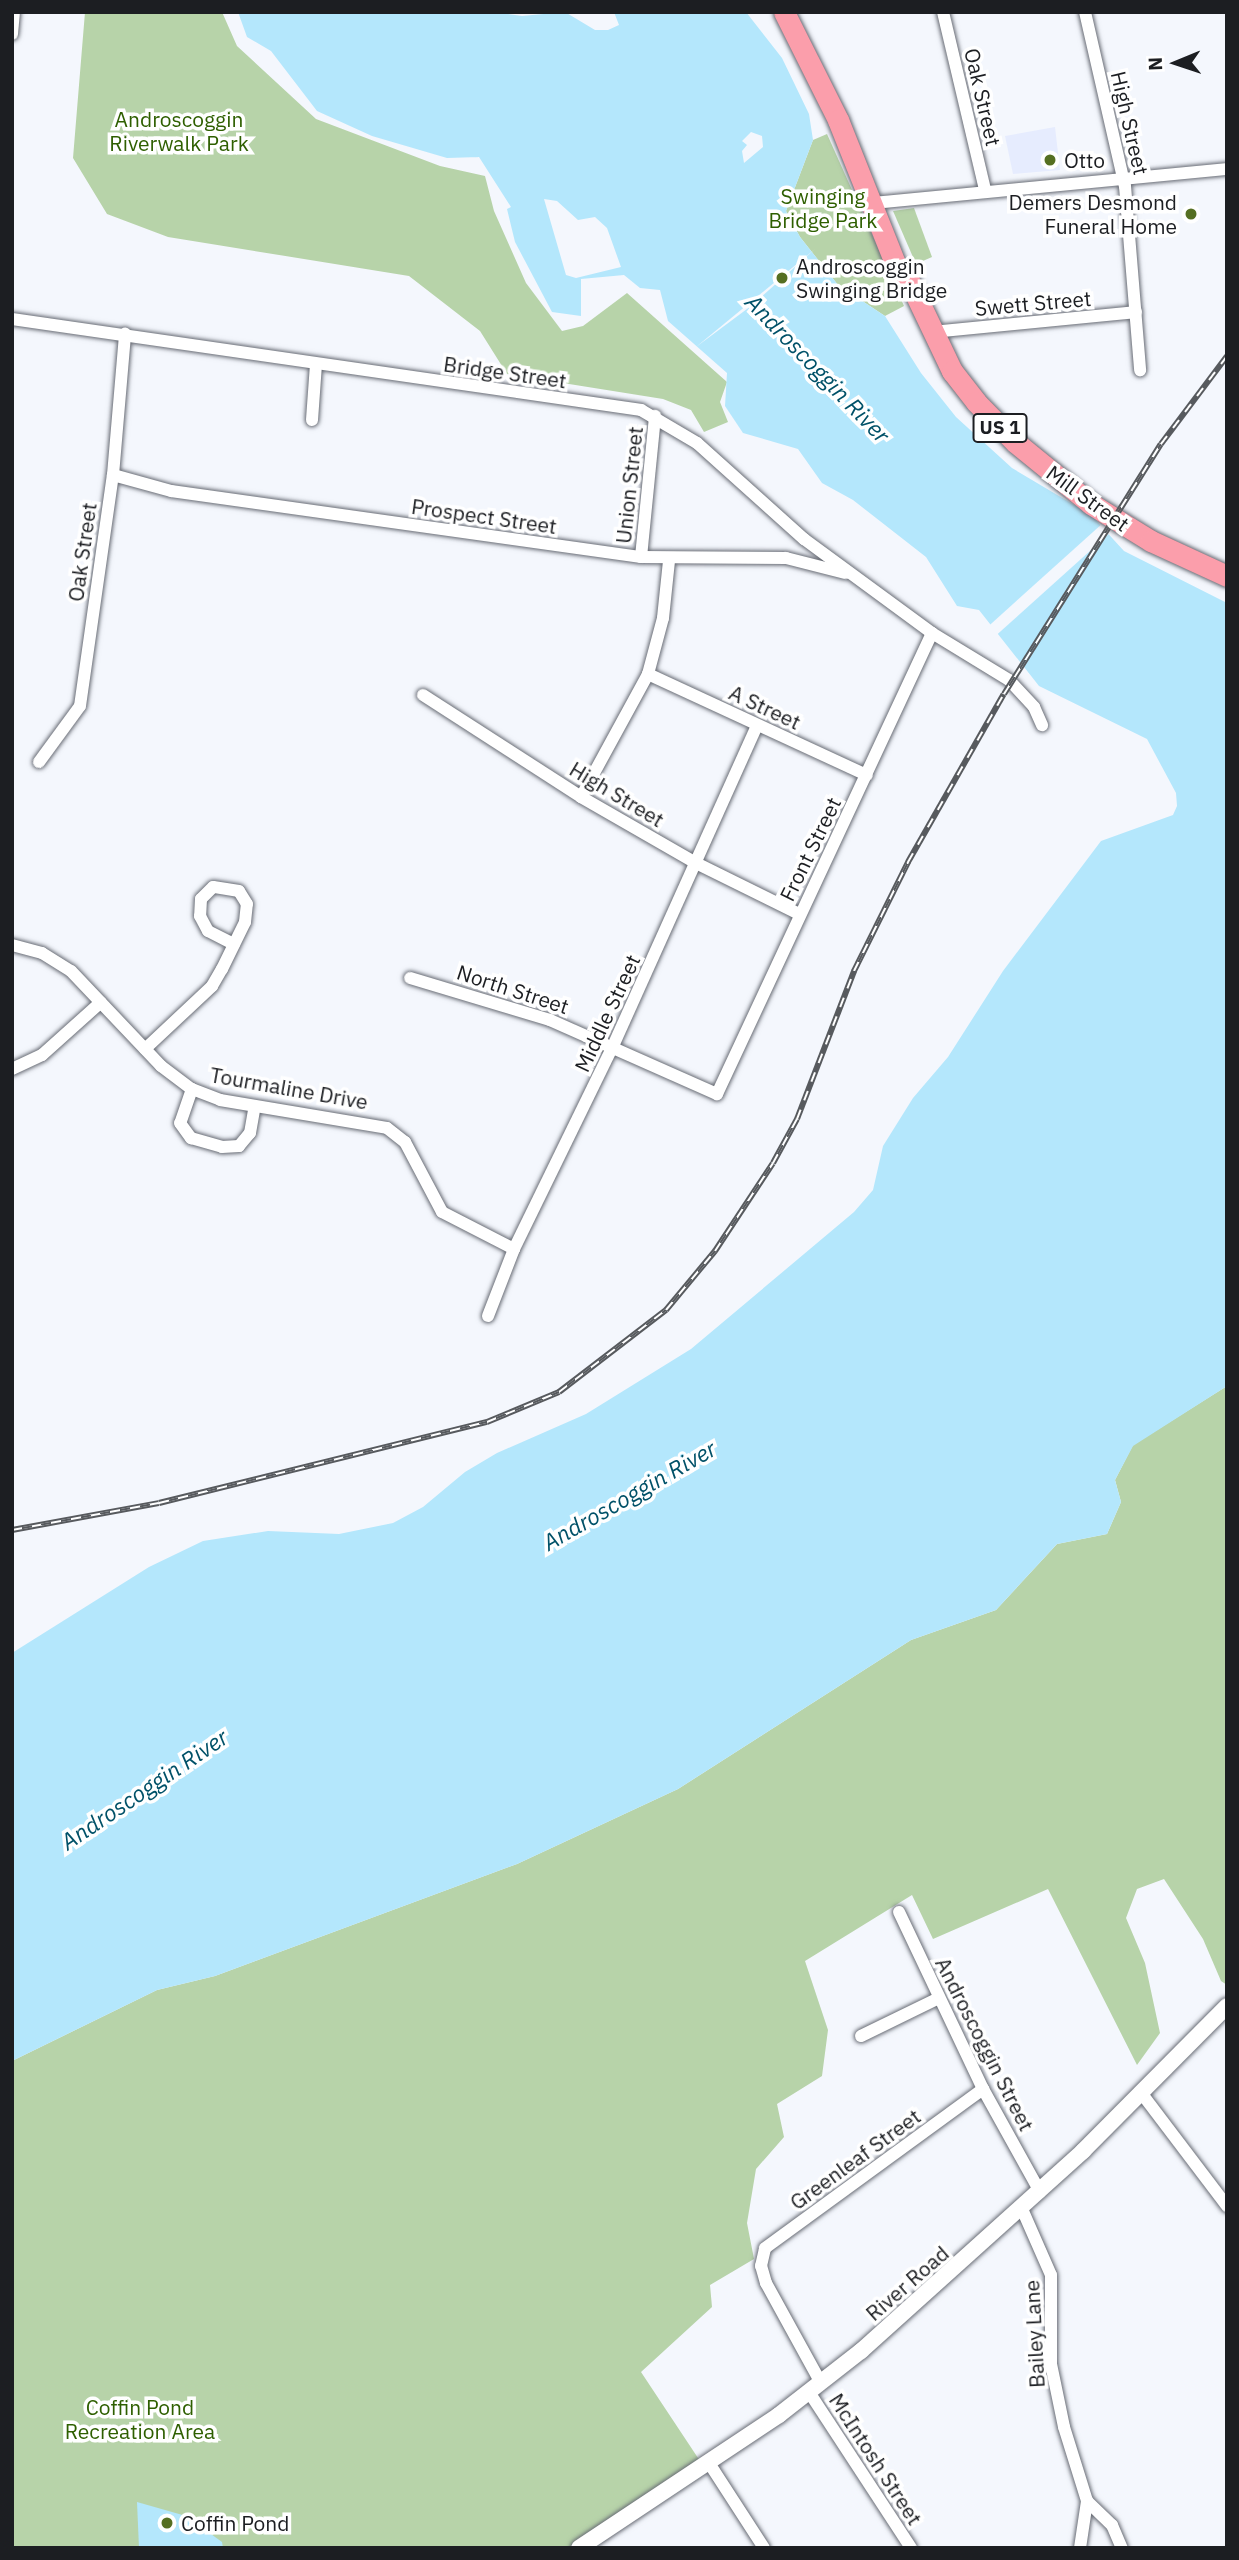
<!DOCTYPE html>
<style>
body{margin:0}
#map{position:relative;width:1239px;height:2560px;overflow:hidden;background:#f4f7fd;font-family:"IBM Plex Sans",sans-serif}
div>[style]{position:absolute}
.built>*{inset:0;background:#e6ecfe}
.green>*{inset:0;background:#b7d3a9}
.water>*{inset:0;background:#b4e7fc}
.pier>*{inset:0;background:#f4f7fd;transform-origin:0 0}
.roads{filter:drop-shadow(0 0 2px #686c75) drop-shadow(0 0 2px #686c75)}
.street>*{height:12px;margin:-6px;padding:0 6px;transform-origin:6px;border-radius:6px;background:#fff}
.secondary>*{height:16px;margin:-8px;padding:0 8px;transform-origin:8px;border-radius:8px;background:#fff}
.highway>*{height:21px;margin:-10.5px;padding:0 10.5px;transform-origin:10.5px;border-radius:10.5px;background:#fb9eab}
.rail>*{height:6px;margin-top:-3px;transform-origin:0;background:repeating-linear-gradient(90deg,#fff 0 10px,#575a5e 0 20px);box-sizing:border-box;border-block:2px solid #575a5e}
.dots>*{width:19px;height:19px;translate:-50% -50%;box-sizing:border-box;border:4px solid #fff;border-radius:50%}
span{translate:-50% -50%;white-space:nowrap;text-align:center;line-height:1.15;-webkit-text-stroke:7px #fff;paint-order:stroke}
.shield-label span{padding:2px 5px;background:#fff;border:2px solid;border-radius:5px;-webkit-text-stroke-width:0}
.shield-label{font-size:19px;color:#1c1e22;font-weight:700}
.street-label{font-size:21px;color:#1c1e22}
.park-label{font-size:21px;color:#2e5f00}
.poi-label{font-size:21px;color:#1c1e22}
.left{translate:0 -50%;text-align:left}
.right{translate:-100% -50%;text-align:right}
.water-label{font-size:23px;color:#005168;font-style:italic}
.frame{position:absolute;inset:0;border:14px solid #1c1e22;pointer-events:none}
.north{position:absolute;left:1141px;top:28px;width:70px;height:70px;-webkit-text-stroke:5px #fff;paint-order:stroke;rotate:268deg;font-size:19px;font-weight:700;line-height:28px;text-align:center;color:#1c1e22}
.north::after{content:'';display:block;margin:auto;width:24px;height:32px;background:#1c1e22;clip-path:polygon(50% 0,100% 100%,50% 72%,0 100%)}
</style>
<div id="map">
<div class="built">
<i style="clip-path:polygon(1055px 127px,1060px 170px,1013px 174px,1005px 136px)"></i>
</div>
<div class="green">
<i style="clip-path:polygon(85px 12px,222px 12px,237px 46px,316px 119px,440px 166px,485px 176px,494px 211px,526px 283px,562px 331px,583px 326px,627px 293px,727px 382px,720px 402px,728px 422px,704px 432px,691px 410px,663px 399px,507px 374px,480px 331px,409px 276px,168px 237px,107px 214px,73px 158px)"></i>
<i style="clip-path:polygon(827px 134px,904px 306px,885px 316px,838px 285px,800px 237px,786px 211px,813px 140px)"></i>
<i style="clip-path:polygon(914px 208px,932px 257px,916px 264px,893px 211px)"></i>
<i style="clip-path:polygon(1227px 1386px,1227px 1985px,1221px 1981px,1203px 1939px,1164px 1879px,1137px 1889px,1126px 1918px,1145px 1963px,1160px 2033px,1137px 2065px,1048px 1889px,933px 1939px,912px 1895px,805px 1961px,828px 2030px,822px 2076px,777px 2104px,784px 2137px,756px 2169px,747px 2223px,754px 2259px,710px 2285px,712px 2307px,641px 2372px,700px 2461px,567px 2548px,12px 2548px,12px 2061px,157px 1990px,215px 1976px,517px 1864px,678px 1789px,911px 1640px,996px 1610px,1057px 1544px,1107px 1534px,1121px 1502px,1115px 1480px,1133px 1445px)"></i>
</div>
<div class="water">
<i style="clip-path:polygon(evenodd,238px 12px,493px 12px,522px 16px,565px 12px,595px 30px,608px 30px,619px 25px,614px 12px,746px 12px,782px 58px,809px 114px,813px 140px,786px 211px,800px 237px,838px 285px,885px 316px,921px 373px,956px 417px,1012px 468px,1091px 515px,1124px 551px,1227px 603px,1227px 1386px,1133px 1446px,1115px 1480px,1121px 1502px,1107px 1534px,1057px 1544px,996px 1610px,911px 1640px,678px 1789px,517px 1864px,215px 1976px,157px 1990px,12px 2061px,12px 1653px,149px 1567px,203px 1541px,268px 1531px,339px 1534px,393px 1523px,423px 1507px,465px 1472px,497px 1453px,586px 1414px,691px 1349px,854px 1212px,873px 1190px,883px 1146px,913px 1098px,948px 1057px,1003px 971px,1101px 841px,1173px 815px,1177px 806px,1176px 793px,1147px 739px,1039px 686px,979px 610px,957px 606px,926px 557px,853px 500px,822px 483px,798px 449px,743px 433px,725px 406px,727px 373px,668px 321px,660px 290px,640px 288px,624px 275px,581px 279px,581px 316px,552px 312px,515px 242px,507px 209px,511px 207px,479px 157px,447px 158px,372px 136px,317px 111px,271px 51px,247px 37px,238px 12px,751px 132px,762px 136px,763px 147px,744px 163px,742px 151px,747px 145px,742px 141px,751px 132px,238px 12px,544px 199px,557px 201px,578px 220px,595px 217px,607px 228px,621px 267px,576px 278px,566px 275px,544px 199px)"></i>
<i style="clip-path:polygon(137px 2502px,186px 2516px,222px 2542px,223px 2548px,139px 2548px)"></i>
</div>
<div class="pier">
<i style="clip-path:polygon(815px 249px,751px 306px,696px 347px)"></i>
<i style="left:1103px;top:523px;width:12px;height:165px;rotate:48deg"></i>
</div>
<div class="roads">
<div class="street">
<i style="left:943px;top:12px;width:183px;rotate:76.7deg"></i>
<i style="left:1085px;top:12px;width:179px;rotate:77.1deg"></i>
<i style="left:1125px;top:186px;width:185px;rotate:85.3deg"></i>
<i style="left:12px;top:34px;width:22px;rotate:-85deg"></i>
<i style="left:874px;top:203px;width:355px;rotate:-5.5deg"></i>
<i style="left:12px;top:319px;width:636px;rotate:8.23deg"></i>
<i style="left:641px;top:410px;width:65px;rotate:30.5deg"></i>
<i style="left:697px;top:443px;width:144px;rotate:41.9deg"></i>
<i style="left:804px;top:539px;width:159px;rotate:36.3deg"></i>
<i style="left:932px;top:633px;width:509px;rotate:115deg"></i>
<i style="left:717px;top:1094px;width:183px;rotate:-156.1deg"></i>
<i style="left:550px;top:1020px;width:146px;rotate:-163.3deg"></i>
<i style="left:933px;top:332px;width:204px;rotate:-5.6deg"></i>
<i style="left:312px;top:420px;width:56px;rotate:-85.9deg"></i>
<i style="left:113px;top:475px;width:60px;rotate:15.4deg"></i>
<i style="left:171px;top:491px;width:475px;rotate:8deg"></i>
<i style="left:641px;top:557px;width:145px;rotate:0.4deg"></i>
<i style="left:786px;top:558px;width:61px;rotate:14.3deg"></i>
<i style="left:641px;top:557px;width:142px;rotate:-84.3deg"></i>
<i style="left:932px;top:633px;width:90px;rotate:31.4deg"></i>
<i style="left:1009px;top:680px;width:37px;rotate:47deg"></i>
<i style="left:1034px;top:707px;width:20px;rotate:66deg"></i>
<i style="left:648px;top:674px;width:241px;rotate:24.8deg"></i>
<i style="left:423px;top:695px;width:188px;rotate:32.8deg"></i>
<i style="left:581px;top:797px;width:133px;rotate:29.9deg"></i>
<i style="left:696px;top:863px;width:115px;rotate:26.3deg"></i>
<i style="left:39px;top:762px;width:69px;rotate:-53.8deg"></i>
<i style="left:80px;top:706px;width:233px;rotate:-81.9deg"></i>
<i style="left:113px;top:475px;width:142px;rotate:-85.1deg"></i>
<i style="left:581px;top:797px;width:140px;rotate:-61.4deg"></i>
<i style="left:648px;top:674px;width:58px;rotate:-75deg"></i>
<i style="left:663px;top:618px;width:57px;rotate:-84deg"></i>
<i style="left:12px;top:945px;width:31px;rotate:15deg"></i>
<i style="left:42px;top:953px;width:34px;rotate:32deg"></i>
<i style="left:71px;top:971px;width:131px;rotate:46.5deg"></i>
<i style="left:161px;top:1066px;width:39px;rotate:37deg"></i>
<i style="left:192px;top:1089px;width:30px;rotate:21deg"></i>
<i style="left:220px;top:1100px;width:169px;rotate:9.5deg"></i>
<i style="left:387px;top:1128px;width:23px;rotate:38deg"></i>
<i style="left:405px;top:1142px;width:79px;rotate:62.1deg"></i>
<i style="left:442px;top:1212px;width:81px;rotate:27.2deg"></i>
<i style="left:145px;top:1049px;width:92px;rotate:-43.2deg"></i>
<i style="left:212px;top:986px;width:20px;rotate:-60deg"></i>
<i style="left:222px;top:969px;width:52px;rotate:-63.9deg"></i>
<i style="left:245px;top:922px;width:18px;rotate:-84deg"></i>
<i style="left:247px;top:904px;width:15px;rotate:-122deg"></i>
<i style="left:239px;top:891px;width:26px;rotate:-171deg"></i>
<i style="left:213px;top:887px;width:17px;rotate:135deg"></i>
<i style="left:201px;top:899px;width:17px;rotate:93deg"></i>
<i style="left:200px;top:916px;width:17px;rotate:62deg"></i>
<i style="left:208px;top:931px;width:29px;rotate:27deg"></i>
<i style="left:12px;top:1069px;width:33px;rotate:-25deg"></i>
<i style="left:42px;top:1055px;width:79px;rotate:-41.9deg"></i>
<i style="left:192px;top:1089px;width:36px;rotate:109deg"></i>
<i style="left:180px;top:1123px;width:19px;rotate:54deg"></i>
<i style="left:191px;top:1138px;width:32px;rotate:16deg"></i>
<i style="left:222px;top:1147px;width:17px;rotate:-3deg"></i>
<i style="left:239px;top:1146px;width:17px;rotate:-50deg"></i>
<i style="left:250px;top:1133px;width:27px;rotate:-80deg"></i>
<i style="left:488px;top:1316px;width:72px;rotate:-68.8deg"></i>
<i style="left:514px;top:1249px;width:226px;rotate:-64deg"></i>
<i style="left:613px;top:1046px;width:351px;rotate:-65.8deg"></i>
<i style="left:899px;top:1912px;width:196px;rotate:64.6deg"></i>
<i style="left:983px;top:2089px;width:118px;rotate:61deg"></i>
<i style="left:861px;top:2036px;width:87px;rotate:-26deg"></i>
<i style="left:1142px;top:2094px;width:141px;rotate:52.8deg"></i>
<i style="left:1022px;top:2209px;width:72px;rotate:66.3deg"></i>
<i style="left:1051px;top:2275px;width:89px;rotate:90deg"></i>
<i style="left:1051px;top:2364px;width:64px;rotate:78.3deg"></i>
<i style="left:1064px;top:2427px;width:77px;rotate:72.7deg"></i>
<i style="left:821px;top:2383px;width:114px;rotate:-118.8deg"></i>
<i style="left:766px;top:2283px;width:18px;rotate:-106deg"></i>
<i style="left:761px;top:2266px;width:18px;rotate:-77deg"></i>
<i style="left:765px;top:2248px;width:270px;rotate:-36.1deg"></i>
<i style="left:809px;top:2392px;width:186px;rotate:56.8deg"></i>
<i style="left:709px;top:2463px;width:101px;rotate:57.1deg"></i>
<i style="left:1080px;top:2548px;width:48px;rotate:-81.5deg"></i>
<i style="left:1087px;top:2501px;width:35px;rotate:44deg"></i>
<i style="left:1112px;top:2525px;width:25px;rotate:67deg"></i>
</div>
<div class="secondary">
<i style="left:579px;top:2548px;width:240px;rotate:-33.6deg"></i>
<i style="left:779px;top:2415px;width:104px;rotate:-38deg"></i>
<i style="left:861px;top:2351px;width:299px;rotate:-42deg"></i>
<i style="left:1083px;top:2151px;width:204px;rotate:-45.2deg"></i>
</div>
<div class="highway">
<i style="left:784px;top:12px;width:121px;rotate:63.4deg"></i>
<i style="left:838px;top:120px;width:159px;rotate:68.3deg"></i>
<i style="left:897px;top:268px;width:20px;rotate:49deg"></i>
<i style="left:910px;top:283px;width:98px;rotate:64.5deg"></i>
<i style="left:952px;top:371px;width:39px;rotate:52deg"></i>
<i style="left:976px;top:402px;width:56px;rotate:45.7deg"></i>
<i style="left:1015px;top:442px;width:98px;rotate:39.2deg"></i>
<i style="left:1091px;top:504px;width:70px;rotate:31.7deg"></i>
<i style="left:1151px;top:541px;width:84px;rotate:24.7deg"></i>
</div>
</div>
<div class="rail">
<i style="left:12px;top:1530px;width:149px;rotate:-10.4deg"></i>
<i style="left:159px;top:1503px;width:338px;rotate:-13.9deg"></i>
<i style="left:487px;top:1422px;width:78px;rotate:-22.6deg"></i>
<i style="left:559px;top:1392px;width:135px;rotate:-37.5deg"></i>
<i style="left:666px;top:1310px;width:77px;rotate:-50.3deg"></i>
<i style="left:715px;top:1251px;width:105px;rotate:-56.6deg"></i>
<i style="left:773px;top:1163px;width:50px;rotate:-61.4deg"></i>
<i style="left:797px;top:1119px;width:159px;rotate:-68.9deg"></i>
<i style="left:854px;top:971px;width:122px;rotate:-63.6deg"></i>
<i style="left:908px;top:862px;width:193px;rotate:-60.3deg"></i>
<i style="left:1004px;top:694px;width:295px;rotate:-57.9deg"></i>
<i style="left:1161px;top:444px;width:110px;rotate:-53.1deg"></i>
</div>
<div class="dots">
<i style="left:1050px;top:160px;background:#556f22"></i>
<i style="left:1191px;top:214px;background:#556f22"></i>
<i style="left:782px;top:278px;background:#556f22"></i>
<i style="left:167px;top:2523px;background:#556f22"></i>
</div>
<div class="shield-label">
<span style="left:1000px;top:428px">US 1</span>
</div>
<div class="street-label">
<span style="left:983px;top:97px;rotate:77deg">Oak Street</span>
<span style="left:1130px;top:123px;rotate:77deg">High Street</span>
<span style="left:1033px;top:303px;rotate:-5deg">Swett Street</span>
<span style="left:505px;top:372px;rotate:8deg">Bridge Street</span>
<span style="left:629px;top:485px;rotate:-84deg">Union Street</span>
<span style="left:1088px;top:498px;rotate:36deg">Mill Street</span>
<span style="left:484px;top:516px;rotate:8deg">Prospect Street</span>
<span style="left:82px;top:552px;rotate:-82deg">Oak Street</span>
<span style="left:765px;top:707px;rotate:25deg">A Street</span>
<span style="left:617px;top:794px;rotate:31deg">High Street</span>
<span style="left:810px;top:849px;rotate:-64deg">Front Street</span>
<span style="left:513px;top:989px;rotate:18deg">North Street</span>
<span style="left:607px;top:1013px;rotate:-65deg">Middle Street</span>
<span style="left:289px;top:1088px;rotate:10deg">Tourmaline Drive</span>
<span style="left:985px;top:2044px;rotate:63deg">Androscoggin Street</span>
<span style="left:855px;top:2159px;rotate:-36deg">Greenleaf Street</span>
<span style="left:907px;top:2283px;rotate:-41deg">River Road</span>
<span style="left:1034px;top:2334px;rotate:-93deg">Bailey Lane</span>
<span style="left:876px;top:2459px;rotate:57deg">McIntosh Street</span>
</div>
<div class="park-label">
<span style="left:179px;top:131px">Androscoggin<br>Riverwalk Park</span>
<span style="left:823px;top:208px">Swinging<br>Bridge Park</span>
<span style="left:140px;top:2419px">Coffin Pond<br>Recreation Area</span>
</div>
<div class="poi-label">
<span class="left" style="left:1064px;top:160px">Otto</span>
<span class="right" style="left:1177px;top:214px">Demers Desmond<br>Funeral Home</span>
<span class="left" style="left:796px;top:278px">Androscoggin<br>Swinging Bridge</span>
<span class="left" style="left:181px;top:2523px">Coffin Pond</span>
</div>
<div class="water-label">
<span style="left:818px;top:368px;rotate:46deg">Androscoggin River</span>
<span style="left:629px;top:1495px;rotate:-30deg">Androscoggin River</span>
<span style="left:144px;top:1789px;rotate:-34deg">Androscoggin River</span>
</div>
<div class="frame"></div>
<div class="north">N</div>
</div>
